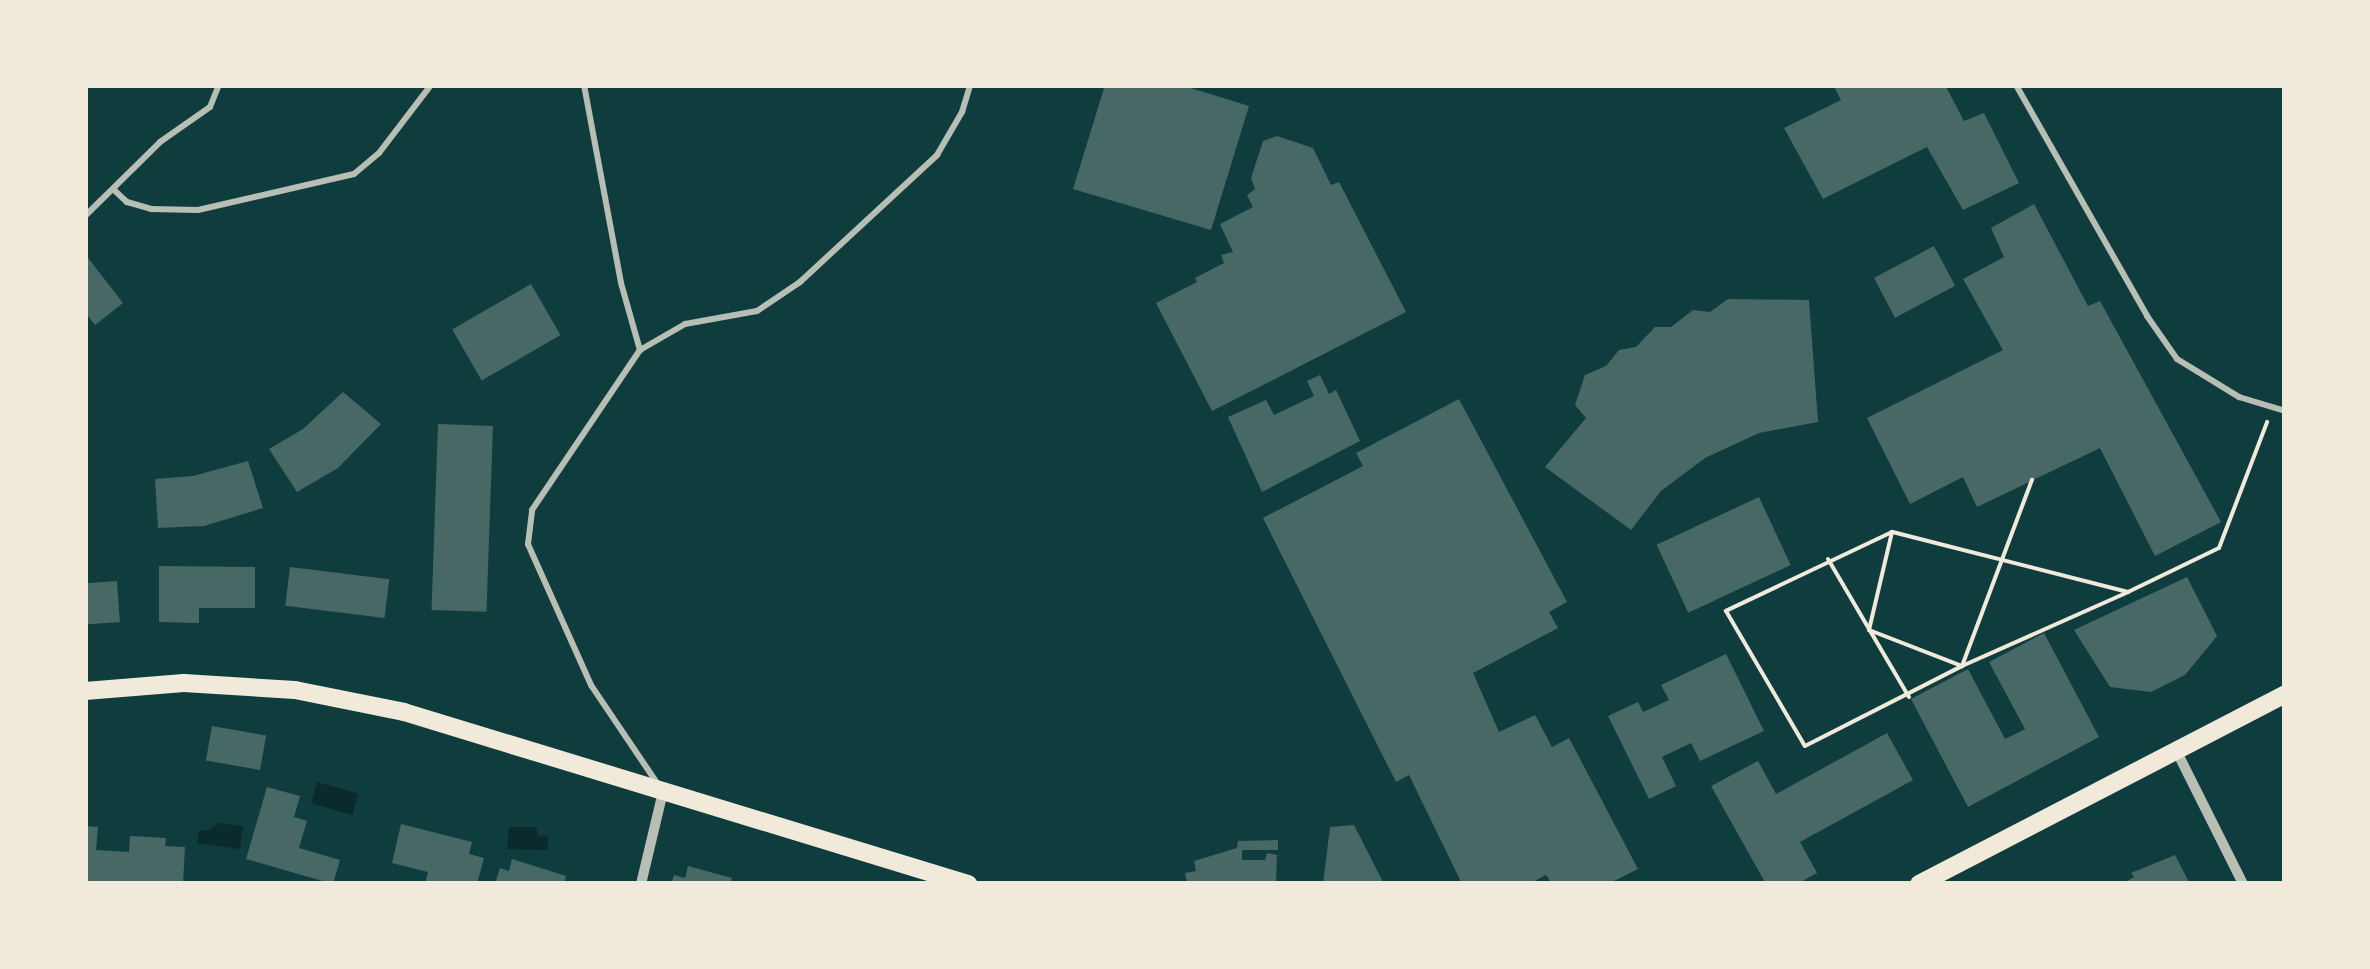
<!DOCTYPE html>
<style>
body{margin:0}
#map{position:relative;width:2370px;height:969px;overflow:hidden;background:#0f3d3e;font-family:"Noto Serif",serif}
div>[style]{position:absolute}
.water>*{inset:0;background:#0a2a2b;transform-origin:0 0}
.building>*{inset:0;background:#486865;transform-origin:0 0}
.path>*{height:4px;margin:-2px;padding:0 2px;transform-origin:2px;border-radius:2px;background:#f1e9da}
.service>*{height:6px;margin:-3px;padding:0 3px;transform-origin:3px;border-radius:3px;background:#b8beb3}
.minor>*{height:10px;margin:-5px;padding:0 5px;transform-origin:5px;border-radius:5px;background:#b8beb3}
.secondary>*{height:18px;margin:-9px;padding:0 9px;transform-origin:9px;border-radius:9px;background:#f1e9da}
span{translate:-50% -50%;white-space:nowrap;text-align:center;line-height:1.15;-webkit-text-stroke:10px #f1e9da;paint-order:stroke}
.frame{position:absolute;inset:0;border:88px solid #f1e9da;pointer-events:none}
</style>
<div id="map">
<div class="water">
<i style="left:317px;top:782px;width:43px;height:22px;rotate:16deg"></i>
<i style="clip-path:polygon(219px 823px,243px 826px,240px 849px,197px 843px,199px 830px,207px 831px)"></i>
<i style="clip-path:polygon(509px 827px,536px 827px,538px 835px,549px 837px,547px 850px,507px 849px)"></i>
</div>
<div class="building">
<i style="clip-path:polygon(1105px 85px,1181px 85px,1249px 106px,1211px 230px,1073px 189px)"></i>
<i style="clip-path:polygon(1833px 85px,1945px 85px,1964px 121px,1984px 113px,2019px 183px,1963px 210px,1927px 147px,1823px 199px,1784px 128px,1841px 100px)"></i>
<i style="clip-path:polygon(1277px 136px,1313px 148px,1331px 185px,1339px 182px,1406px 312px,1212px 411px,1156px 303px,1197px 282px,1195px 278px,1224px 263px,1221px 255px,1233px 252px,1220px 224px,1253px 207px,1247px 195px,1255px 189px,1251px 178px,1263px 141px)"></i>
<i style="clip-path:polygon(2034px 204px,2088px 306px,2100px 301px,2221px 522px,2155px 556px,2100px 448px,1977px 507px,1963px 477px,1910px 504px,1867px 418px,2003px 350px,1963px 279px,2004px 257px,1991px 228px)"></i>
<i style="left:1934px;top:246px;width:45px;height:68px;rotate:62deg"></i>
<i style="clip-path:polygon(85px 254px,123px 303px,95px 325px,85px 312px)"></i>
<i style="left:531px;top:284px;width:59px;height:91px;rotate:60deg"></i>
<i style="clip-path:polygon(1728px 299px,1809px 300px,1818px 422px,1759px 433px,1705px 458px,1661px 491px,1631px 530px,1545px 467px,1586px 418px,1575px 405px,1585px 375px,1606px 366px,1619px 350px,1636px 347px,1655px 327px,1671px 327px,1693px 310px,1710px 312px)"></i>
<i style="clip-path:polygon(1320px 375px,1329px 394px,1336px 390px,1360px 441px,1262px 492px,1228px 417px,1266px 400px,1274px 415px,1314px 396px,1307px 381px)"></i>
<i style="clip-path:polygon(343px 392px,381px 424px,338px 468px,297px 492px,269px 449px,303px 429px)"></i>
<i style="clip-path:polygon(1459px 399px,1567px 602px,1549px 612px,1558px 628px,1473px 673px,1499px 732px,1535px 715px,1552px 747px,1569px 738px,1638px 869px,1608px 884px,1552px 884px,1546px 875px,1529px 884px,1462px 884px,1409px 775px,1396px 782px,1263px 518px,1363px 466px,1356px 453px)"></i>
<i style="left:438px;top:424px;width:55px;height:186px;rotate:2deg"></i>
<i style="clip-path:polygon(248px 461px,263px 508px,204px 526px,158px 528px,155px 479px,193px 476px)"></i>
<i style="left:1759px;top:497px;width:75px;height:113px;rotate:65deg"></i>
<i style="clip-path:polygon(159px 566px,255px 567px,255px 608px,199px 608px,199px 623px,159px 622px)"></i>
<i style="left:290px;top:567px;width:100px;height:39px;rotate:7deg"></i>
<i style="clip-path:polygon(2187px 577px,2217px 636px,2185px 675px,2151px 692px,2110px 687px,2074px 630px)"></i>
<i style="left:117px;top:581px;width:41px;height:32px;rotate:86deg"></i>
<i style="clip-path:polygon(2044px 633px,2099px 737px,1968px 807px,1911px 699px,1968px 669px,2005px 739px,2025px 729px,1989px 662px)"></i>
<i style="clip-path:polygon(1726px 654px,1764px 731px,1700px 761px,1691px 743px,1662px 757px,1676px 786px,1649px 799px,1608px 716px,1638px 702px,1643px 712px,1669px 700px,1661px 685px)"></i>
<i style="left:212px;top:726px;width:55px;height:35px;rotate:10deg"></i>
<i style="clip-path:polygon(1887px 733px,1913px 780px,1800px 842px,1817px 873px,1797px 884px,1766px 884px,1711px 786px,1758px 761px,1776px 794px)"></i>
<i style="clip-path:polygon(267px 787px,300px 796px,294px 817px,307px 821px,299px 848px,340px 860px,333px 884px,246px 859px)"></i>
<i style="clip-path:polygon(401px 824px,472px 842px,469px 854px,484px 858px,477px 884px,425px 884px,428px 872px,392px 863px)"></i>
<i style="clip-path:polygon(1354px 825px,1384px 884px,1323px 884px,1330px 827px)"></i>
<i style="clip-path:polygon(85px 826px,98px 827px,96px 850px,129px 852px,130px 836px,166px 838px,165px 846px,185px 847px,183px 884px,85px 884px)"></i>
<i style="clip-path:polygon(1278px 840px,1278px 850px,1242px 850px,1242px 860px,1265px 860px,1267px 853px,1277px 855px,1276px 884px,1187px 884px,1185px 873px,1196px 871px,1194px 861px,1237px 848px,1238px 841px)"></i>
<i style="clip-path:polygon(2175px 855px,2190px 884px,2122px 884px,2134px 877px,2131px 873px)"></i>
<i style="clip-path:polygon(512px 859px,566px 876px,564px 884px,495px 884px,500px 868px,509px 871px)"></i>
<i style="clip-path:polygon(688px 866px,732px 878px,730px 884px,671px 884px,674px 875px,685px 878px)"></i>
</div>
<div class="path">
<i style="left:1892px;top:532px;width:101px;rotate:103.2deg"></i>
<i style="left:1869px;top:630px;width:100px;rotate:21.2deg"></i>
<i style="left:1962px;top:666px;width:199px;rotate:-69.4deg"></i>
<i style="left:1828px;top:559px;width:160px;rotate:59.6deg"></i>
<i style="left:2128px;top:592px;width:244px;rotate:-165.7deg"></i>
<i style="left:1892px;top:532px;width:184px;rotate:154.6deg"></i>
<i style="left:1726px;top:611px;width:156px;rotate:59.7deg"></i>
<i style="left:1805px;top:746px;width:176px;rotate:-27deg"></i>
<i style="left:1962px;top:666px;width:182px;rotate:-24deg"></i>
<i style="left:2128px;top:592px;width:101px;rotate:-25.8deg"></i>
<i style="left:2219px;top:548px;width:135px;rotate:-69.1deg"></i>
</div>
<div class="service">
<i style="left:584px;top:85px;width:201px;rotate:79.4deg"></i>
<i style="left:621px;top:283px;width:70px;rotate:74.2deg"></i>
<i style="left:2016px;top:85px;width:266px;rotate:60.4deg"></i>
<i style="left:2147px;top:316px;width:52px;rotate:55.1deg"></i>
<i style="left:2177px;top:359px;width:73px;rotate:31.5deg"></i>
<i style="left:2239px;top:397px;width:48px;rotate:16.9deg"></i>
<i style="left:113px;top:189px;width:19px;rotate:43deg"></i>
<i style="left:127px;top:202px;width:25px;rotate:16deg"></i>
<i style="left:151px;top:209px;width:47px;rotate:1.2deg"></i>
<i style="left:198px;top:210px;width:160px;rotate:-13deg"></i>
<i style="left:354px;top:174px;width:33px;rotate:-40deg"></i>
<i style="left:379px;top:153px;width:86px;rotate:-52.6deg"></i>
<i style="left:85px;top:216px;width:105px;rotate:-44.6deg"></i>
<i style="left:160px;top:142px;width:61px;rotate:-35deg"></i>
<i style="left:210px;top:107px;width:24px;rotate:-68deg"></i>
<i style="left:657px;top:783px;width:118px;rotate:-124deg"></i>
<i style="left:591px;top:685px;width:154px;rotate:-114.1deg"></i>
<i style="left:528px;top:544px;width:34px;rotate:-83deg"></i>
<i style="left:532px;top:510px;width:193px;rotate:-56deg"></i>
<i style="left:640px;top:350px;width:52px;rotate:-30deg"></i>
<i style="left:685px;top:324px;width:73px;rotate:-10.2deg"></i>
<i style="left:757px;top:311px;width:52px;rotate:-34deg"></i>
<i style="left:800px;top:282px;width:187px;rotate:-42.8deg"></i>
<i style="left:937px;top:155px;width:50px;rotate:-59.8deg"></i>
<i style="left:962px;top:112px;width:28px;rotate:-73deg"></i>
</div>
<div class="minor">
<i style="left:2176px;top:750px;width:150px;rotate:63.4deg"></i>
<i style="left:641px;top:884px;width:95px;rotate:-76.6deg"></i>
</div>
<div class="secondary">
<i style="left:85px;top:691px;width:99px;rotate:-4.6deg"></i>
<i style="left:184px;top:683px;width:111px;rotate:3.6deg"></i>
<i style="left:295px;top:690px;width:111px;rotate:11.4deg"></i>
<i style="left:404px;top:712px;width:590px;rotate:16.96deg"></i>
<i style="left:1919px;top:884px;width:412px;rotate:-27.4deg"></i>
</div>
<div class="frame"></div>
</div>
